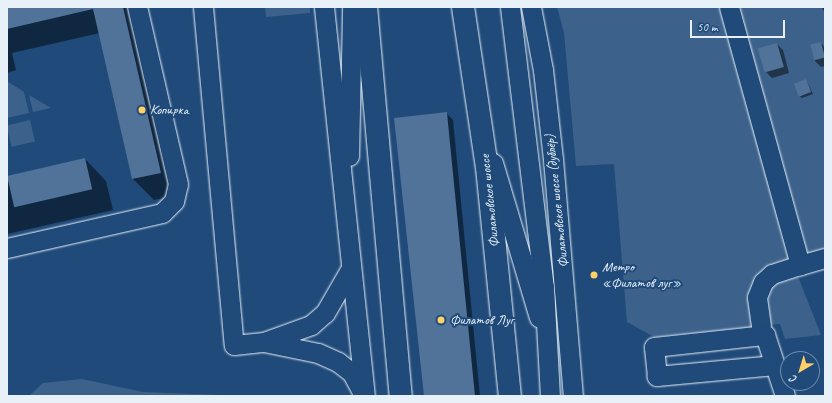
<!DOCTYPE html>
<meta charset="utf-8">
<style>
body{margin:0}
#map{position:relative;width:832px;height:403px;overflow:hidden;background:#1f4a7a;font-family:Caveat,sans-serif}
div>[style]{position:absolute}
.green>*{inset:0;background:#3c628c;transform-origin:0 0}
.shadow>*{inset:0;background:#0007}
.building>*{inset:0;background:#517399;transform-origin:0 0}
.roads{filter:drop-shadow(0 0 1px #e8f1f8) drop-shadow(0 0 1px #e8f1f8)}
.minor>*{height:19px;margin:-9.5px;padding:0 9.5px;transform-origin:9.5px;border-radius:9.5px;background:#1f4a7a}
.major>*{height:22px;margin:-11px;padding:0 11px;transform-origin:11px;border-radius:11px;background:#1f4a7a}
.dots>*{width:11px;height:11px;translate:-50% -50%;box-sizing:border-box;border:2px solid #1f4a7a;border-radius:50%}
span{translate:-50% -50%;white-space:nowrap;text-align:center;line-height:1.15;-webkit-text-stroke:4px #1f4a7a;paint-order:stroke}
.poi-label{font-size:14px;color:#e8f1f8}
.left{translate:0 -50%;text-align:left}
.street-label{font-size:14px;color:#e8f1f8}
.frame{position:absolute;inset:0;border:8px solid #e8f1f8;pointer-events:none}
.north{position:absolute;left:780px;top:351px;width:40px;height:40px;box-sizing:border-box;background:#1f4a7a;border:1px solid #6f8dac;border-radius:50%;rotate:218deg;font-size:11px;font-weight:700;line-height:16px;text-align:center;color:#e8f1f8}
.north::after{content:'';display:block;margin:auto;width:14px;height:18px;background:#ffd166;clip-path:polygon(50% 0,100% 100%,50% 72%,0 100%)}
.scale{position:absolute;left:690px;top:20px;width:95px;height:18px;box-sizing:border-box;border:2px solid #e8f1f8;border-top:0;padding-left:5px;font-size:12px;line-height:14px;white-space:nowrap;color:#e8f1f8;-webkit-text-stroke:3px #1f4a7a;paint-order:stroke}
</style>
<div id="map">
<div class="green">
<i style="clip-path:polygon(265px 7px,310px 7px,310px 13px,266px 17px)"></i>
<i style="clip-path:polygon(557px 7px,825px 7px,825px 263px,797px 274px,821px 335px,785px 339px,780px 324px,654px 337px,627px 322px,614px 164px,576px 166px,564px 33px)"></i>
<i style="clip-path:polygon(7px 81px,24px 92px,29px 113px,7px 118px)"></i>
<i style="clip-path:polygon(29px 95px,51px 108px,33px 112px)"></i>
<i style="left:30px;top:120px;width:22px;height:24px;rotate:77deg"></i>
<i style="clip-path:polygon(82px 379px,143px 392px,247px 396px,29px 396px,43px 383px)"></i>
</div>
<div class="shadow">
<i style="clip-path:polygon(7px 7px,139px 7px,182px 194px,154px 200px,133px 179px,100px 33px,12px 53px,16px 70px,7px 73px)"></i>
<i style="clip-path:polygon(822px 7px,825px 7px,825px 12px,823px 10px)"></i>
<i style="clip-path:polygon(821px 43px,825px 48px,825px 66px,821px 67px,815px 61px,811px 46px)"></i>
<i style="clip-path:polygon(777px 44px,783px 50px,789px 73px,772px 78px,766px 72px)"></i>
<i style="clip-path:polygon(806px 80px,813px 94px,802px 98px,799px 96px)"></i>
<i style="clip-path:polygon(447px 114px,453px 120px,480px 396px,425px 396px)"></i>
<i style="clip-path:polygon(85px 159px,106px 181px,113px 210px,7px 234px,7px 177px)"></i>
</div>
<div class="building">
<i style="clip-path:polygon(7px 7px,123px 7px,161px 173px,132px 179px,93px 9px,7px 29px)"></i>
<i style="left:821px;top:42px;width:16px;height:11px;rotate:76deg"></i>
<i style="left:777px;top:43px;width:25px;height:20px;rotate:74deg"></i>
<i style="left:806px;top:79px;width:14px;height:13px;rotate:69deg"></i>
<i style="clip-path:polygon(447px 112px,447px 113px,475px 396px,424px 396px,394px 118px)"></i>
<i style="left:85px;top:158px;width:32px;height:80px;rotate:77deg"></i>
</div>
<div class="roads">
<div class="minor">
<i style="left:203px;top:7px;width:339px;rotate:84.8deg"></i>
<i style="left:234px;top:345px;width:30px;rotate:-6deg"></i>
<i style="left:264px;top:342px;width:50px;rotate:-19.9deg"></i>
<i style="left:311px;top:325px;width:18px;rotate:-41deg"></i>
<i style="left:325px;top:313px;width:52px;rotate:-60deg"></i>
<i style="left:324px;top:7px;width:391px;rotate:84deg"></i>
<i style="left:510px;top:7px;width:281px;rotate:83.1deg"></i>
<i style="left:544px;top:286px;width:110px;rotate:86.9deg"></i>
<i style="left:531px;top:7px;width:64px;rotate:79.2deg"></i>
<i style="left:543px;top:70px;width:90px;rotate:83.6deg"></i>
<i style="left:553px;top:159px;width:238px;rotate:85.2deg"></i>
<i style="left:729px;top:7px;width:268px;rotate:74.6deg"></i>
<i style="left:800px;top:265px;width:26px;rotate:-16deg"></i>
<i style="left:349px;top:156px;width:149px;rotate:-88.8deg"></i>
<i style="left:493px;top:163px;width:161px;rotate:73.4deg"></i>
<i style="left:7px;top:248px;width:159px;rotate:-12.7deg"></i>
<i style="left:162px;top:213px;width:17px;rotate:-45deg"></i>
<i style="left:174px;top:201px;width:17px;rotate:-77deg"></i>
<i style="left:178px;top:184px;width:182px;rotate:-103deg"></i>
<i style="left:761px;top:326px;width:29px;rotate:-98deg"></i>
<i style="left:757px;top:297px;width:16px;rotate:-68deg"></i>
<i style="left:763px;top:282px;width:12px;rotate:-42deg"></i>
<i style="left:772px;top:274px;width:29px;rotate:-18deg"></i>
<i style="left:264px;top:342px;width:55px;rotate:11.5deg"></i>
<i style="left:318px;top:353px;width:22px;rotate:24deg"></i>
<i style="left:338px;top:362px;width:18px;rotate:38deg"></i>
<i style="left:352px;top:373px;width:21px;rotate:62deg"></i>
<i style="left:775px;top:365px;width:119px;rotate:174.7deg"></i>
<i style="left:657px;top:376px;width:29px;rotate:-96deg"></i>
<i style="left:654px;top:347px;width:112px;rotate:-6.2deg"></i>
<i style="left:765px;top:335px;width:64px;rotate:71.8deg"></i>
</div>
<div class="major">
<i style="left:366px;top:7px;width:391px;rotate:84.9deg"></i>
<i style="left:463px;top:7px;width:162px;rotate:81.5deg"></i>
<i style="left:487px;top:167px;width:230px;rotate:84.3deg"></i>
</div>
</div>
<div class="dots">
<i style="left:142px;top:110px;background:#ffd166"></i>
<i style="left:594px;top:275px;background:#ffd166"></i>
<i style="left:441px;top:320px;background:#ffd166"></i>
</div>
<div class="poi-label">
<span class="left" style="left:150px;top:110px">Копирка</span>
<span class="left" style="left:602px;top:275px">Метро<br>«Филатов луг»</span>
<span class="left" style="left:450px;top:320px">Филатов Луг</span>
</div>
<div class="street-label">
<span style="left:490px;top:201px;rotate:-96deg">Филатовское шоссе</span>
<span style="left:557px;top:201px;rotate:-96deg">Филатовское шоссе (дублёр)</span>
</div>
<div class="frame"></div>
<div class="north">С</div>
<div class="scale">50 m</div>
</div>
